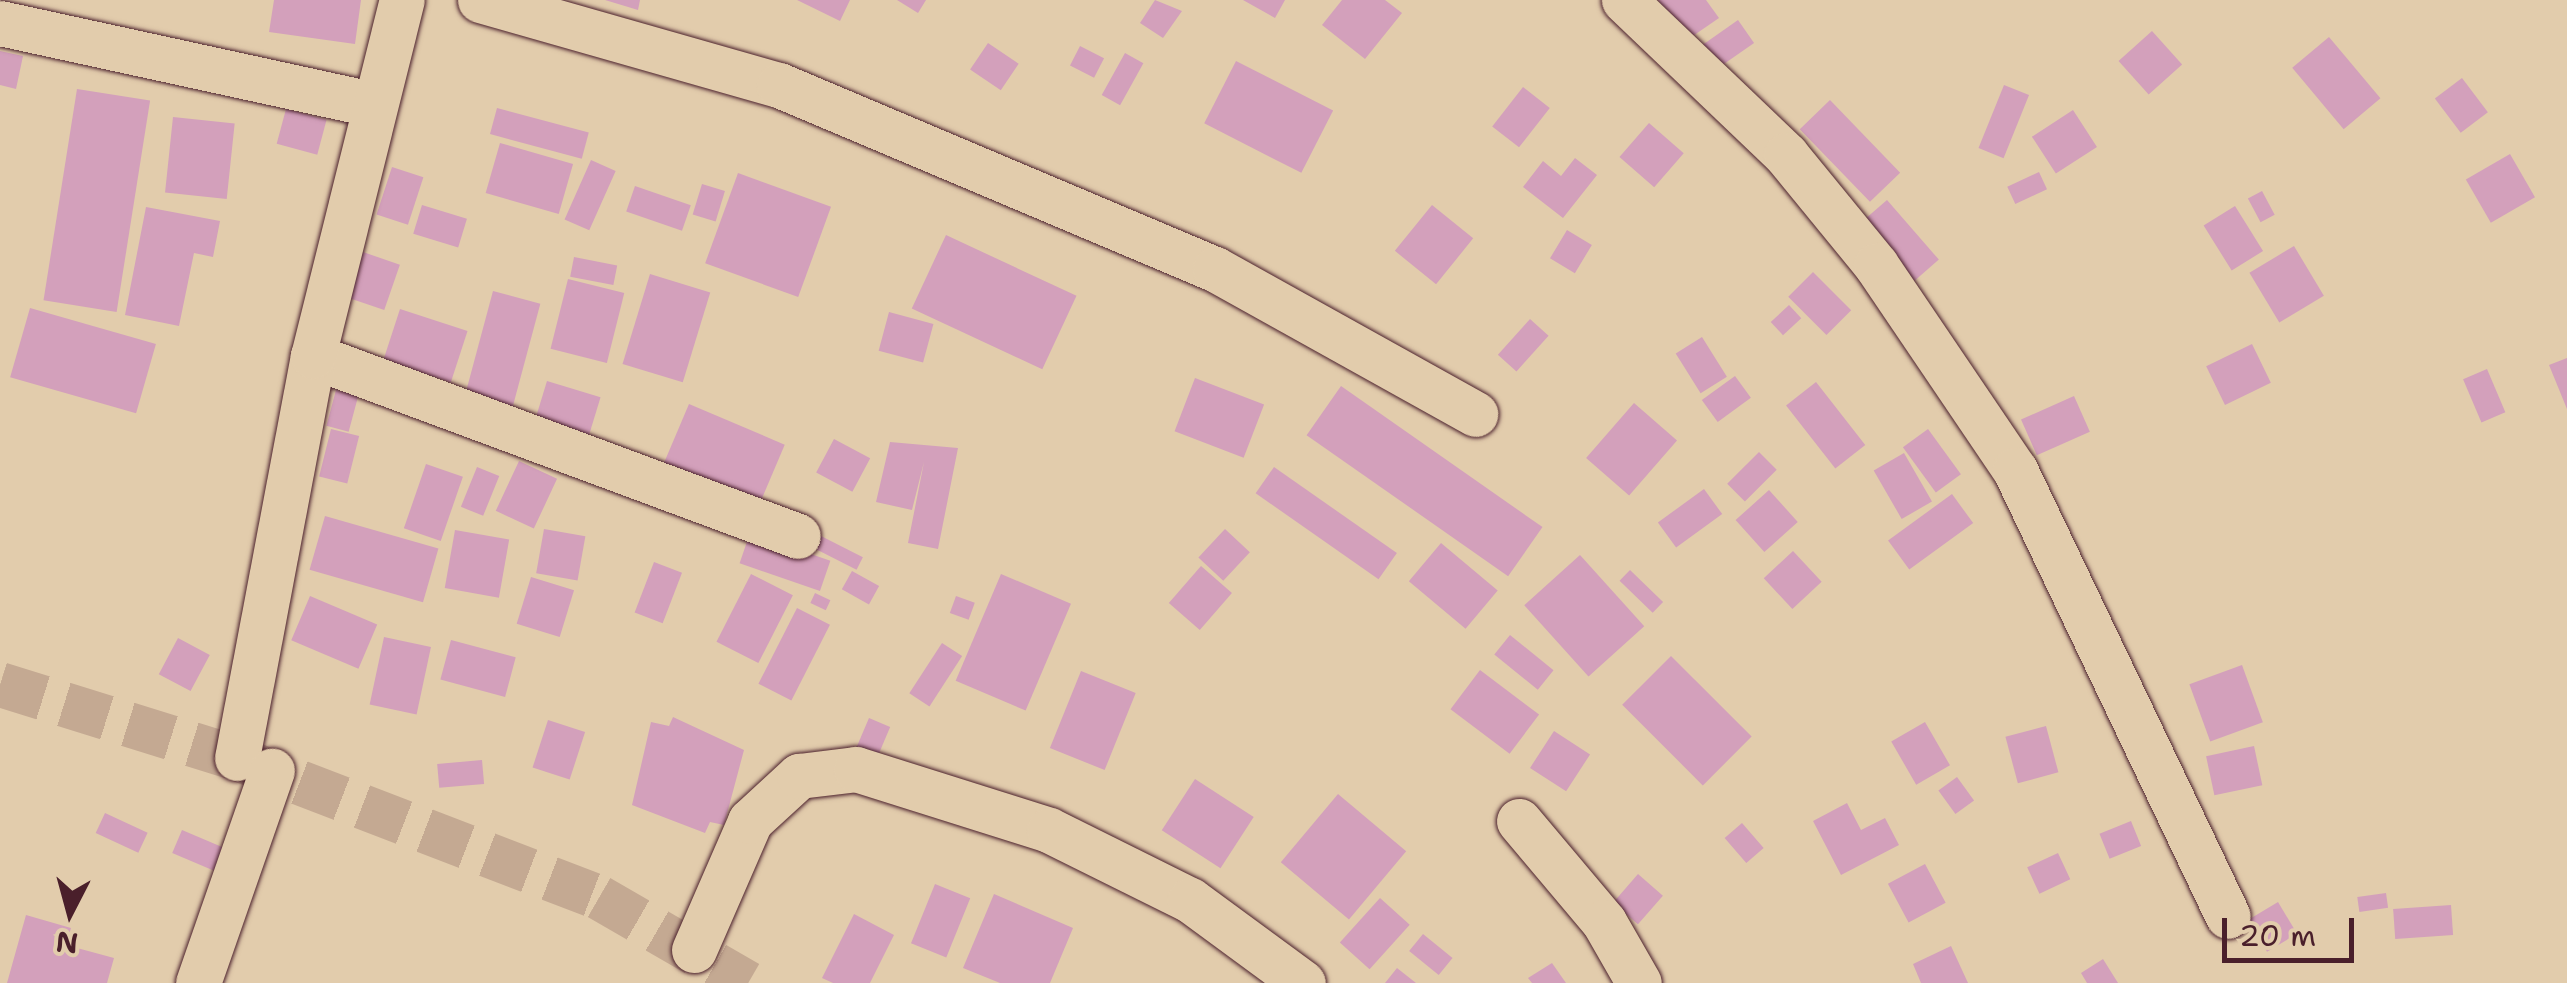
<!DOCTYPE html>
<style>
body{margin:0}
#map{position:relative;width:2567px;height:983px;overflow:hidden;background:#e2ccac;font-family:"Shantell Sans",sans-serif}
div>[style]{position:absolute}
.building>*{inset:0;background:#d3a0bb;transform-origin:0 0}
.street-tunnel>*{height:45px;margin-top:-22.5px;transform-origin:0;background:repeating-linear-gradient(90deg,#c4a992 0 45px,transparent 0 67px)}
.roads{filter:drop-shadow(0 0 2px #4a1f2b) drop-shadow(0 0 2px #4a1f2b)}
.street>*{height:45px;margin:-22.5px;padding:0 22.5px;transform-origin:22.5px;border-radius:22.5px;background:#e2ccac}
span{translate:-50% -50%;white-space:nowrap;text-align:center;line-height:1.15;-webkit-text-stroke:10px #e2ccac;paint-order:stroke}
.north{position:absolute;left:20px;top:863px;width:100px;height:100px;-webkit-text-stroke:8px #e2ccac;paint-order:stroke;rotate:186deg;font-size:28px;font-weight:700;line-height:40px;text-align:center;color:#4a1f2b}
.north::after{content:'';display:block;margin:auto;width:35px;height:45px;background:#4a1f2b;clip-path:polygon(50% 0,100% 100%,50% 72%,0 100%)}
.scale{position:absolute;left:2222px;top:918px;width:132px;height:45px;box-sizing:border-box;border:5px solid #4a1f2b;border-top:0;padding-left:12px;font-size:30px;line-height:35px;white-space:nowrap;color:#4a1f2b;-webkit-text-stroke:8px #e2ccac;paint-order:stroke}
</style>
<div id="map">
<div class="building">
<i style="clip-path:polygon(274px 0,361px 0,355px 44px,269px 32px)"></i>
<i style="clip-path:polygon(605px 0,640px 0,638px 10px)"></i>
<i style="clip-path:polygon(797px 0,850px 0,840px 21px)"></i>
<i style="clip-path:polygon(897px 0,926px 0,918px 13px)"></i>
<i style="clip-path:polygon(1155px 0,1182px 11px,1163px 38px,1140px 23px)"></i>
<i style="clip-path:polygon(1243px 0,1285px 0,1275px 18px)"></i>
<i style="clip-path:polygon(1342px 0,1385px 0,1402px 13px,1365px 59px,1322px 25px)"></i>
<i style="clip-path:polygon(1658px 0,1706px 0,1719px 18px,1687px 40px)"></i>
<i style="left:1738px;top:20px;width:28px;height:43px;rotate:55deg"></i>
<i style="left:2152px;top:31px;width:45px;height:45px;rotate:48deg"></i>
<i style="left:2329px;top:37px;width:80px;height:48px;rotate:50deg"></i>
<i style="left:988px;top:43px;width:37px;height:32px;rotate:34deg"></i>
<i style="left:1080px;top:46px;width:27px;height:22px;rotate:27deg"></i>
<i style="clip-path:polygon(0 51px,23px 56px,16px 89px,0 85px)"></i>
<i style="left:1125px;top:53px;width:21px;height:48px;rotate:29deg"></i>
<i style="left:1236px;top:61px;width:109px;height:70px;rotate:27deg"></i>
<i style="left:2462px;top:78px;width:43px;height:34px;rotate:53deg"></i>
<i style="left:2004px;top:85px;width:27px;height:68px;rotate:22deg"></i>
<i style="left:1523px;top:87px;width:34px;height:50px;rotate:38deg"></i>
<i style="left:77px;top:89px;width:74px;height:214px;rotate:9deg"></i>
<i style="left:1830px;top:100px;width:101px;height:42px;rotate:46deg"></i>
<i style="left:497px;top:108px;width:95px;height:27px;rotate:15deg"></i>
<i style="left:286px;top:109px;width:42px;height:36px;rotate:15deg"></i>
<i style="left:2073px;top:110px;width:44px;height:49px;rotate:57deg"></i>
<i style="left:173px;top:117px;width:62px;height:76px;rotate:6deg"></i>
<i style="left:1649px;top:123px;width:46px;height:45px;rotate:41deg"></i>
<i style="left:500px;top:143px;width:76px;height:52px;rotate:16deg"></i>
<i style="left:2510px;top:154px;width:50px;height:51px;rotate:60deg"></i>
<i style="clip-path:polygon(1575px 158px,1597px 175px,1563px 218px,1523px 187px,1543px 161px,1561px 176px)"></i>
<i style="left:591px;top:160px;width:27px;height:65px;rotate:24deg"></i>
<i style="left:392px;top:167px;width:33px;height:50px;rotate:18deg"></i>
<i style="left:2039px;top:172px;width:19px;height:35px;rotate:65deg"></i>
<i style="left:738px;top:173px;width:99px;height:96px;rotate:20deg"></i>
<i style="left:702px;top:184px;width:24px;height:32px;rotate:17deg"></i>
<i style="left:635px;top:186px;width:59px;height:27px;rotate:19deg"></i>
<i style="left:2262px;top:191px;width:27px;height:16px;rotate:62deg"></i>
<i style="left:1887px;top:200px;width:79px;height:34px;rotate:49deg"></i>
<i style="left:422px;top:205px;width:47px;height:30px;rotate:17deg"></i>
<i style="left:1432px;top:205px;width:53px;height:59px;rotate:39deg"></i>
<i style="left:2235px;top:206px;width:53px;height:37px;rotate:58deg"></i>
<i style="clip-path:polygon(146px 207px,220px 221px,213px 257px,194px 253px,179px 326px,125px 315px)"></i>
<i style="left:1567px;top:230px;width:29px;height:33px;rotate:31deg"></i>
<i style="left:946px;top:235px;width:144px;height:81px;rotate:25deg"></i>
<i style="left:2294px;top:246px;width:58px;height:52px;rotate:59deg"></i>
<i style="left:363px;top:252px;width:39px;height:48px;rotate:19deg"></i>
<i style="left:574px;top:257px;width:44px;height:20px;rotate:11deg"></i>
<i style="left:1813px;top:272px;width:54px;height:35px;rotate:45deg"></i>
<i style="left:650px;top:274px;width:63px;height:94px;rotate:17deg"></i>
<i style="left:568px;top:279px;width:58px;height:72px;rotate:14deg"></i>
<i style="left:493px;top:291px;width:49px;height:107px;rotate:15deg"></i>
<i style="left:1789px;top:305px;width:18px;height:25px;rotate:47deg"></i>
<i style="left:30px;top:308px;width:131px;height:72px;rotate:16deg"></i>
<i style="left:400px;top:309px;width:71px;height:54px;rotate:18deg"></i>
<i style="left:889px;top:312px;width:46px;height:40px;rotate:15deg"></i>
<i style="left:1530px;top:319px;width:25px;height:48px;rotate:42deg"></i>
<i style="left:1702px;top:337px;width:47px;height:31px;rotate:58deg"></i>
<i style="left:2252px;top:344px;width:43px;height:51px;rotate:64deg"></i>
<i style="clip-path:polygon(2567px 358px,2567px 409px,2549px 365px)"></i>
<i style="left:2487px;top:369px;width:47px;height:26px;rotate:67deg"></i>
<i style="left:1735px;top:376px;width:27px;height:41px;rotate:54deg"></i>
<i style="left:1195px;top:378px;width:74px;height:57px;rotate:21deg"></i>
<i style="left:547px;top:381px;width:56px;height:47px;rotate:17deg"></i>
<i style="left:1816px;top:382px;width:80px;height:38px;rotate:52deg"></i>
<i style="left:1341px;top:386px;width:246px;height:60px;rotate:35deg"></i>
<i style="left:336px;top:390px;width:23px;height:37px;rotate:15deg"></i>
<i style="left:2074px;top:396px;width:39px;height:58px;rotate:66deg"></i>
<i style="left:1634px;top:403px;width:57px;height:73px;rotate:41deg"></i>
<i style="left:689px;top:404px;width:104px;height:69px;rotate:23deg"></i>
<i style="left:331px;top:429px;width:29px;height:49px;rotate:14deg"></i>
<i style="left:1928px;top:429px;width:56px;height:31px;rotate:54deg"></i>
<i style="left:834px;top:439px;width:41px;height:38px;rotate:28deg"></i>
<i style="clip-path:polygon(890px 442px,958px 448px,938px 549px,908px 543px,924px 462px,912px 510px,876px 502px)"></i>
<i style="left:1759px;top:452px;width:25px;height:45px;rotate:45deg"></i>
<i style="left:1904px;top:453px;width:56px;height:35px;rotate:60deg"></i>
<i style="left:519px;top:461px;width:42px;height:55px;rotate:25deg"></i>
<i style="left:426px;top:464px;width:39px;height:68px;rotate:19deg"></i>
<i style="left:477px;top:467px;width:24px;height:43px;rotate:22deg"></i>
<i style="left:1274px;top:467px;width:150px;height:32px;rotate:35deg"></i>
<i style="left:1704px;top:489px;width:31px;height:57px;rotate:54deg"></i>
<i style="left:1769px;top:490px;width:43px;height:45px;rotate:48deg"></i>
<i style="left:1952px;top:494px;width:36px;height:79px;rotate:54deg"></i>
<i style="left:325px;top:516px;width:118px;height:56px;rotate:16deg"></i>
<i style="left:544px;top:529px;width:42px;height:45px;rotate:10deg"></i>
<i style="left:1225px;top:529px;width:34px;height:39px;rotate:43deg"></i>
<i style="left:455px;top:530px;width:55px;height:59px;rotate:10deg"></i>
<i style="left:750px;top:533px;width:85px;height:32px;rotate:19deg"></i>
<i style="left:821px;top:536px;width:47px;height:14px;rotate:27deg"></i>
<i style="left:1441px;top:543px;width:74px;height:50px;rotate:40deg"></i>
<i style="left:1793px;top:551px;width:42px;height:40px;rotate:47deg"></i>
<i style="left:1580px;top:555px;width:96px;height:75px;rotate:48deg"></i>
<i style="left:654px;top:562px;width:30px;height:54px;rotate:21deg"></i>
<i style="left:1201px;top:566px;width:41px;height:49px;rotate:41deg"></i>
<i style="left:1630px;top:570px;width:46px;height:15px;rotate:44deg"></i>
<i style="left:852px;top:571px;width:31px;height:21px;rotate:29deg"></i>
<i style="left:751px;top:574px;width:47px;height:76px;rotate:27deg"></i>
<i style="left:1001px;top:574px;width:76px;height:116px;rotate:23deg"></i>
<i style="left:531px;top:577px;width:45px;height:49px;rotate:17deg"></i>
<i style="left:815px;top:593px;width:17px;height:11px;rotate:25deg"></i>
<i style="left:310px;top:596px;width:73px;height:48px;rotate:23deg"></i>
<i style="left:956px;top:596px;width:20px;height:18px;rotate:20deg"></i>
<i style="left:797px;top:608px;width:37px;height:85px;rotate:27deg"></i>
<i style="left:1510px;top:635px;width:56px;height:25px;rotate:39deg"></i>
<i style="left:384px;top:637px;width:48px;height:69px;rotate:12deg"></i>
<i style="left:178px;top:638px;width:36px;height:41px;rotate:28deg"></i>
<i style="left:451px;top:640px;width:67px;height:41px;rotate:15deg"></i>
<i style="left:942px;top:643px;width:24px;height:60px;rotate:33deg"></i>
<i style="left:1671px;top:656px;width:114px;height:69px;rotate:45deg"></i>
<i style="left:2242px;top:665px;width:61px;height:56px;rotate:70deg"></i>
<i style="left:1480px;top:670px;width:74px;height:49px;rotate:37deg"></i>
<i style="left:1081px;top:671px;width:59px;height:83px;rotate:22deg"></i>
<i style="clip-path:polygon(673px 717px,744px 750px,724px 825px,710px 822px,705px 833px,632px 805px,651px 722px,669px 726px)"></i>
<i style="left:869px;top:718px;width:23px;height:40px;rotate:23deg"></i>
<i style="left:548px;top:720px;width:39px;height:50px;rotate:18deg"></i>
<i style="left:1925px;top:722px;width:50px;height:39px;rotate:60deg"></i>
<i style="left:2046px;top:726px;width:48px;height:42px;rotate:75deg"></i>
<i style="left:1554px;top:731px;width:43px;height:44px;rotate:33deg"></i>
<i style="left:2254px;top:746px;width:40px;height:49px;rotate:78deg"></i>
<i style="left:482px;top:760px;width:24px;height:45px;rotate:85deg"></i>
<i style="left:1957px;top:777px;width:29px;height:23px;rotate:54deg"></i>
<i style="left:1195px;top:779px;width:70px;height:61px;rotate:33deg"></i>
<i style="left:1338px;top:794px;width:89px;height:89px;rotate:40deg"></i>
<i style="clip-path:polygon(1847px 803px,1861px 830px,1885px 818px,1899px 845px,1841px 875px,1813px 821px)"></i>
<i style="left:105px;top:813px;width:47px;height:22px;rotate:25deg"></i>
<i style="left:2131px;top:821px;width:27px;height:34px;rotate:68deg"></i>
<i style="left:1742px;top:823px;width:33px;height:23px;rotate:49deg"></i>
<i style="left:182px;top:830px;width:48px;height:25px;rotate:23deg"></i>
<i style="left:2058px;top:853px;width:29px;height:34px;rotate:65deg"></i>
<i style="left:1925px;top:864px;width:44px;height:42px;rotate:62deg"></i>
<i style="left:1638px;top:874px;width:33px;height:38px;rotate:41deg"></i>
<i style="left:935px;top:884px;width:38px;height:64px;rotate:22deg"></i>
<i style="left:2386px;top:893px;width:15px;height:29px;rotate:82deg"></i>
<i style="clip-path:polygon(994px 894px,1073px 928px,1050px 983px,1000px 983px,963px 968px)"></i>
<i style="left:1380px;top:898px;width:40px;height:60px;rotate:42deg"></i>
<i style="left:2278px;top:902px;width:37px;height:35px;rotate:59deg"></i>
<i style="left:2451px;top:905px;width:30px;height:58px;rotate:86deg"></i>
<i style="clip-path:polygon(854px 914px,894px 935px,870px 983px,833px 983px,822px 978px)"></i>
<i style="clip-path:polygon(26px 915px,71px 928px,66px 945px,114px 958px,107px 983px,7px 983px)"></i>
<i style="left:1423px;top:934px;width:38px;height:22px;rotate:39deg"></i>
<i style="clip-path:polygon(1951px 946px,1968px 983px,1921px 983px,1913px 964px)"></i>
<i style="clip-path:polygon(2103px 959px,2118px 983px,2087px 983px,2081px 973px)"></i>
<i style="clip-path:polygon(1552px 963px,1566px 983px,1532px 983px,1528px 978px)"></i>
<i style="clip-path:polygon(1397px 968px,1416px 983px,1385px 983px)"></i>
</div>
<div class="street-tunnel">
<i style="left:0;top:684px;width:248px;rotate:17.3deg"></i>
<i style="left:237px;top:758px;width:388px;rotate:21deg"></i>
<i style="left:599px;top:897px;width:172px;rotate:30deg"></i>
</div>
<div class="roads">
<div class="street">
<i style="left:480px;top:0;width:311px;rotate:15.9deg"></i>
<i style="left:779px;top:85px;width:473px;rotate:22.9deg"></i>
<i style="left:1215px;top:269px;width:298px;rotate:29.1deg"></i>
<i style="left:1624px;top:0;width:224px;rotate:43.7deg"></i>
<i style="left:1786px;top:155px;width:142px;rotate:50.7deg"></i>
<i style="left:1876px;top:265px;width:248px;rotate:55.9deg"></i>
<i style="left:2015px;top:470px;width:494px;rotate:64.5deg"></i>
<i style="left:0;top:23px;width:380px;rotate:12.3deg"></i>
<i style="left:313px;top:356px;width:517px;rotate:20.36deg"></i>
<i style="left:237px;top:758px;width:409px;rotate:-79.3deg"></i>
<i style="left:313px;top:356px;width:367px;rotate:-76deg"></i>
<i style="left:1519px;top:821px;width:132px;rotate:49.9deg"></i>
<i style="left:1604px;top:922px;width:70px;rotate:60.2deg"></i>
<i style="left:694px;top:950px;width:141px;rotate:-66.5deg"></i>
<i style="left:750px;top:821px;width:67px;rotate:-42.6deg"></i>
<i style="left:799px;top:776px;width:57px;rotate:-7deg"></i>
<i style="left:856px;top:769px;width:202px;rotate:17.5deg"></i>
<i style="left:1049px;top:830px;width:157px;rotate:26.4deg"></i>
<i style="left:1190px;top:900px;width:140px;rotate:36.3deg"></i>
<i style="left:198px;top:983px;width:225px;rotate:-70.8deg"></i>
</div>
</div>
<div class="north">N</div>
<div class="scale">20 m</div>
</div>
